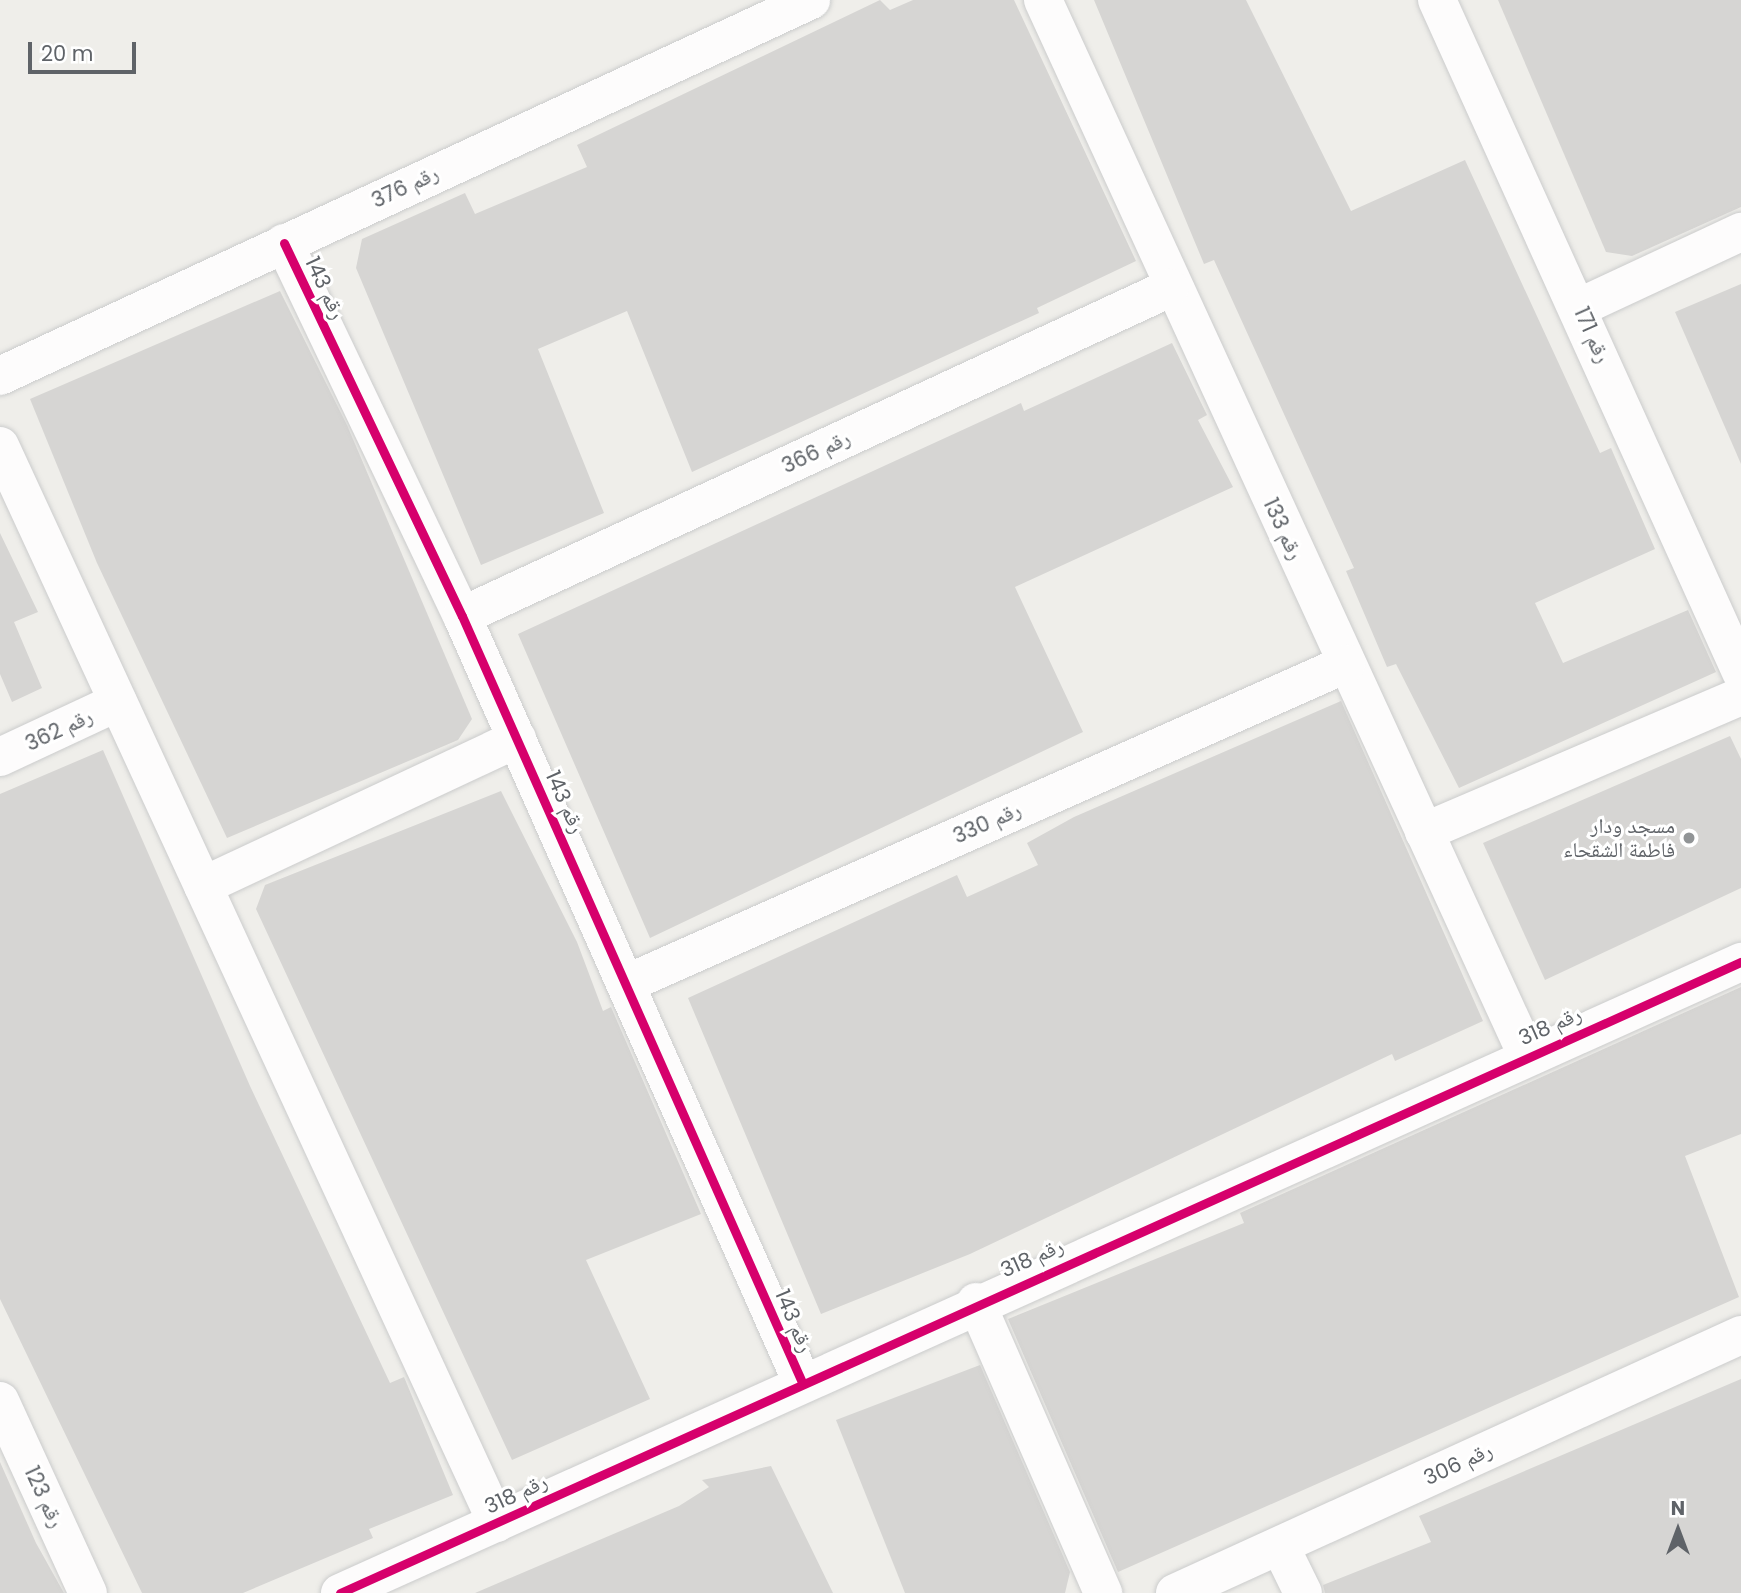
<!DOCTYPE html>
<meta charset="utf-8">
<style>
body{margin:0}
#map{position:relative;width:1741px;height:1593px;overflow:hidden;background:#efeeea;font-family:Poppins,"Noto Naskh Arabic",sans-serif}
div>[style]{position:absolute}
.building>*{inset:0;background:#d6d5d3}
.roads{filter:drop-shadow(0 0 2px #cbcccc) drop-shadow(0 0 2px #cbcccc)}
.minor>*{height:38px;margin:-19px;padding:0 19px;transform-origin:19px;border-radius:19px;background:#fdfcfc}
.cycleway>*{height:9px;margin:-4.5px;padding:0 4.5px;transform-origin:4.5px;border-radius:4.5px;background:#d6006c}
.dots>*{width:19px;height:19px;translate:-50% -50%;box-sizing:border-box;border:4px solid #fff;border-radius:50%}
span{translate:-50% -50%;white-space:nowrap;text-align:center;line-height:1.15;-webkit-text-stroke:6px #fff;paint-order:stroke}
.street-label{font-size:21px;color:#5f6368}
.poi-label{font-size:21px;color:#5f6368}
.right{translate:-100% -50%;text-align:right}
.north{position:absolute;left:1643px;top:1495px;width:70px;height:70px;-webkit-text-stroke:5px #fff;paint-order:stroke;rotate:0deg;font-size:19px;font-weight:700;line-height:28px;text-align:center;color:#5f6368}
.north::after{content:'';display:block;margin:auto;width:24px;height:32px;background:#5f6368;clip-path:polygon(50% 0,100% 100%,50% 72%,0 100%)}
.scale{position:absolute;left:28px;top:42px;width:108px;height:32px;box-sizing:border-box;border:4px solid #5f6368;border-top:0;padding-left:9px;font-size:21px;line-height:24px;white-space:nowrap;color:#5f6368;-webkit-text-stroke:5px #fff;paint-order:stroke}
</style>
<div id="map">
<div class="building">
<i style="clip-path:polygon(880px 0,890px 10px,913px 0,1014px 0,1136px 261px,1037px 308px,1039px 313px,692px 472px,627px 311px,538px 349px,604px 513px,481px 565px,356px 268px,362px 239px,465px 193px,475px 214px,587px 167px,577px 145px)"></i>
<i style="clip-path:polygon(1094px 0,1246px 0,1351px 211px,1465px 160px,1600px 453px,1611px 448px,1655px 549px,1535px 603px,1563px 663px,1688px 610px,1716px 672px,1459px 788px,1396px 664px,1387px 667px,1346px 571px,1354px 568px,1214px 260px,1204px 264px)"></i>
<i style="clip-path:polygon(1498px 0,1741px 0,1741px 207px,1632px 256px,1606px 252px)"></i>
<i style="clip-path:polygon(1741px 284px,1741px 464px,1675px 312px)"></i>
<i style="clip-path:polygon(280px 291px,347px 425px,472px 719px,458px 740px,227px 838px,97px 563px,30px 399px)"></i>
<i style="clip-path:polygon(1172px 343px,1207px 415px,1198px 420px,1233px 487px,1015px 587px,1083px 732px,650px 938px,518px 634px,1021px 403px,1024px 411px)"></i>
<i style="clip-path:polygon(0 533px,38px 612px,14px 622px,42px 688px,12px 702px,0 674px)"></i>
<i style="clip-path:polygon(1341px 701px,1483px 1021px,1395px 1061px,1392px 1054px,970px 1254px,821px 1314px,688px 998px,957px 875px,967px 897px,1038px 865px,1027px 843px,1074px 817px)"></i>
<i style="clip-path:polygon(1730px 736px,1741px 759px,1741px 888px,1545px 980px,1483px 843px)"></i>
<i style="clip-path:polygon(103px 750px,250px 1086px,390px 1383px,404px 1377px,453px 1495px,369px 1529px,373px 1538px,243px 1593px,142px 1593px,0 1299px,0 794px)"></i>
<i style="clip-path:polygon(501px 791px,577px 942px,603px 1011px,611px 1007px,701px 1214px,586px 1260px,650px 1399px,512px 1460px,256px 909px,265px 885px)"></i>
<i style="clip-path:polygon(1741px 987px,1741px 1134px,1685px 1156px,1739px 1297px,1118px 1572px,1008px 1319px,1244px 1223px,1240px 1213px)"></i>
<i style="clip-path:polygon(980px 1365px,1070px 1572px,1065px 1593px,905px 1593px,836px 1420px)"></i>
<i style="clip-path:polygon(1741px 1379px,1741px 1593px,1325px 1593px,1323px 1585px,1431px 1542px,1419px 1516px)"></i>
<i style="clip-path:polygon(0 1462px,36px 1543px,64px 1593px,0 1593px)"></i>
<i style="clip-path:polygon(771px 1466px,833px 1593px,475px 1593px,679px 1506px,709px 1487px,702px 1480px)"></i>
</div>
<div class="roads">
<div class="minor">
<i style="left:1043px;top:0;width:1161px;rotate:65.36deg"></i>
<i style="left:1437px;top:0;width:738px;rotate:65.66deg"></i>
<i style="left:284px;top:243px;width:413px;rotate:64.5deg"></i>
<i style="left:462px;top:616px;width:836px;rotate:66.07deg"></i>
<i style="left:1580px;top:307px;width:178px;rotate:-25deg"></i>
<i style="left:0;top:376px;width:894px;rotate:-24.87deg"></i>
<i style="left:0;top:446px;width:1186px;rotate:65.23deg"></i>
<i style="left:462px;top:616px;width:780px;rotate:-24.86deg"></i>
<i style="left:0;top:757px;width:130px;rotate:-25deg"></i>
<i style="left:1424px;top:832px;width:345px;rotate:-23.2deg"></i>
<i style="left:203px;top:886px;width:347px;rotate:-25.1deg"></i>
<i style="left:628px;top:983px;width:786px;rotate:-23.96deg"></i>
<i style="left:976px;top:1302px;width:318px;rotate:66.4deg"></i>
<i style="left:0;top:1401px;width:211px;rotate:65.4deg"></i>
<i style="left:1280px;top:1546px;width:52px;rotate:63.9deg"></i>
<i style="left:340px;top:1593px;width:1537px;rotate:-24.25deg"></i>
<i style="left:1175px;top:1593px;width:622px;rotate:-24.5deg"></i>
</div>
</div>
<div class="cycleway">
<i style="left:284px;top:243px;width:413px;rotate:64.5deg"></i>
<i style="left:462px;top:616px;width:836px;rotate:66.07deg"></i>
<i style="left:340px;top:1593px;width:1537px;rotate:-24.25deg"></i>
</div>
<div class="dots">
<i style="left:1689px;top:838px;background:#919496"></i>
</div>
<div class="street-label">
<span style="left:405px;top:187px;rotate:-25deg">رقم 376</span>
<span style="left:325px;top:288px;rotate:65deg">رقم 143</span>
<span style="left:1592px;top:335px;rotate:66deg">رقم 171</span>
<span style="left:816px;top:452px;rotate:-25deg">رقم 366</span>
<span style="left:1283px;top:529px;rotate:65deg">رقم 133</span>
<span style="left:59px;top:730px;rotate:-25deg">رقم 362</span>
<span style="left:565px;top:802px;rotate:66deg">رقم 143</span>
<span style="left:987px;top:823px;rotate:-24deg">رقم 330</span>
<span style="left:1550px;top:1026px;rotate:-24deg">رقم 318</span>
<span style="left:1032px;top:1258px;rotate:-24deg">رقم 318</span>
<span style="left:794px;top:1321px;rotate:67deg">رقم 143</span>
<span style="left:1458px;top:1464px;rotate:-25deg">رقم 306</span>
<span style="left:516px;top:1494px;rotate:-25deg">رقم 318</span>
<span style="left:44px;top:1497px;rotate:65deg">رقم 123</span>
</div>
<div class="poi-label">
<span class="right" style="left:1675px;top:838px">مسجد ودار<br>فاطمة الشقحاء</span>
</div>
<div class="north">N</div>
<div class="scale">20 m</div>
</div>
